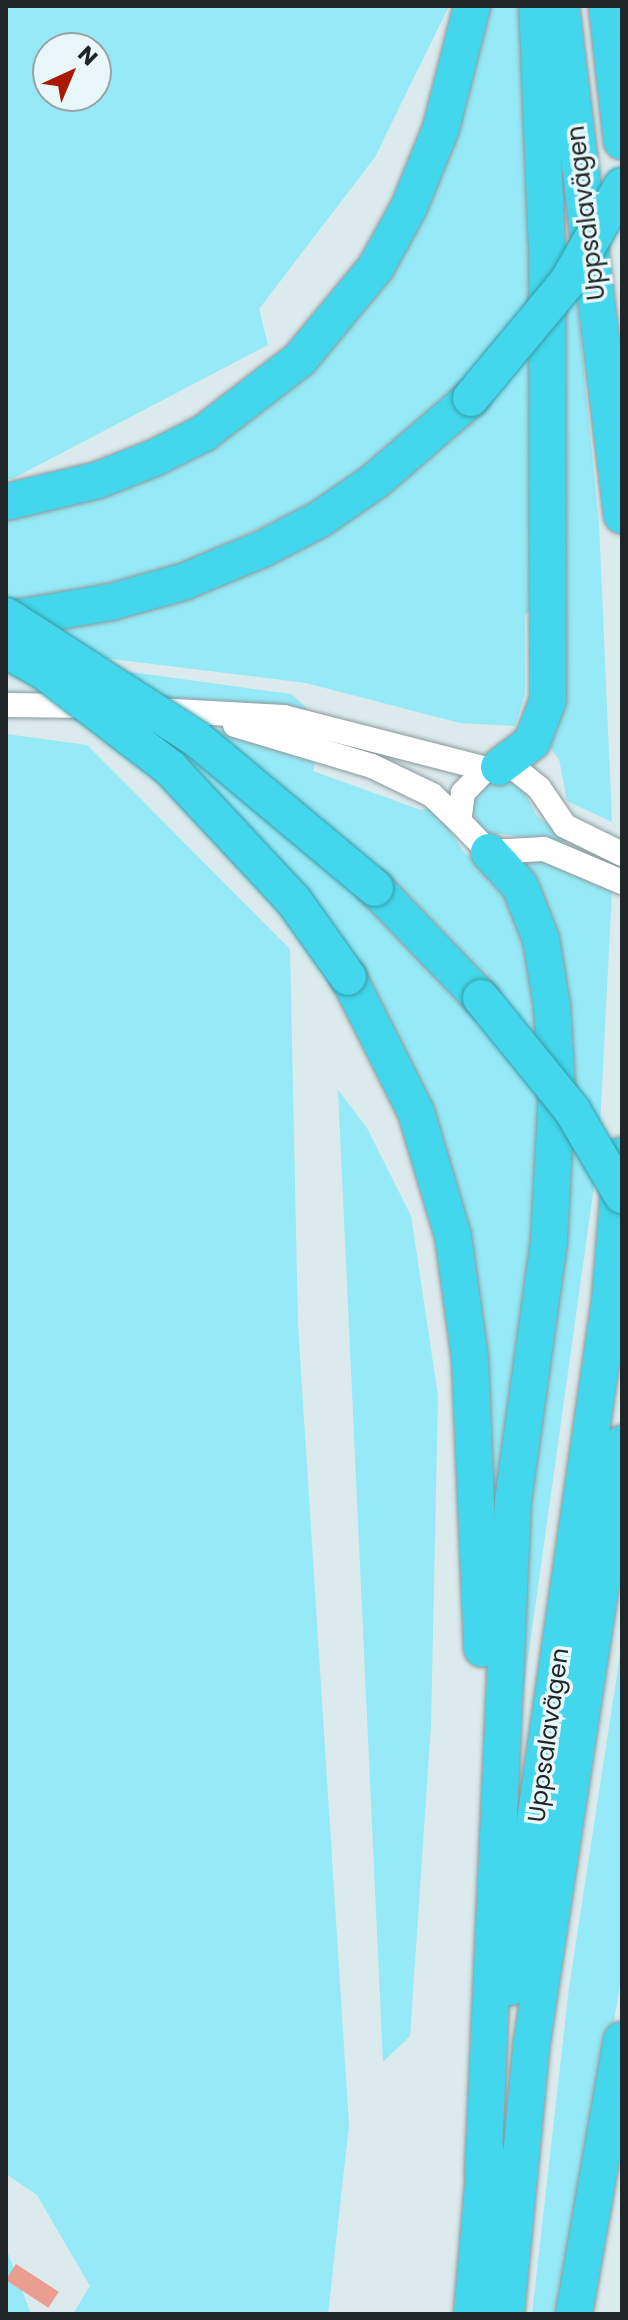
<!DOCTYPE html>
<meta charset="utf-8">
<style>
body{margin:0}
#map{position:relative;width:628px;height:2320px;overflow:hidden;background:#dbeaec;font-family:Poppins,sans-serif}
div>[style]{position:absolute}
.green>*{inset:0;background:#96e9f6}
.building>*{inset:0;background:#e99e8f;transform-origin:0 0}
.roads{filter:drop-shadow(0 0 2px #8a989b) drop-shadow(0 0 2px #8a989b)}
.minor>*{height:24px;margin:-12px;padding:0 12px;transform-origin:12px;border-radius:12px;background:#fff}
.highway>*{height:36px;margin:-18px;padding:0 18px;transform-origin:18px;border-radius:18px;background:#42d7ec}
.bridges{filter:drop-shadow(0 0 2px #3699a7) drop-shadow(0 0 2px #3699a7)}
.highway-bridge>*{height:36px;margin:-18px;padding:0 18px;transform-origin:18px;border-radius:18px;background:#42d7ec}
span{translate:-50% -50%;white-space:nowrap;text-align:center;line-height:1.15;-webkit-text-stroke:7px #e8f7fa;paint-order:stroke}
.street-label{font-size:24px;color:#202627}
.frame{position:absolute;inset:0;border:8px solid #202627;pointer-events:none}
.north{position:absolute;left:32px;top:32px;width:80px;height:80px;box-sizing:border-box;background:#e8f7fa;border:2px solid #98a3a6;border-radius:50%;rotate:44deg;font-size:22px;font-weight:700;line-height:32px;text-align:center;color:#202627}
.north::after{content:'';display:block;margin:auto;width:28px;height:36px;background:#aa1a02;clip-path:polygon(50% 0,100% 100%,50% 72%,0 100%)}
</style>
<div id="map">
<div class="green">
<i style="clip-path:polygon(evenodd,6px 6px,449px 6px,375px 157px,259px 309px,268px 345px,12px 479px,6px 479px,6px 6px,48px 48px,96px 48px,96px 96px,48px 96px,48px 48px)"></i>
<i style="clip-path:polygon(482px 6px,525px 6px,539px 297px,461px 388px,356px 474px,304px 507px,181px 565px,16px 606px,6px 601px,6px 511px,107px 489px,359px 307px)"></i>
<i style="clip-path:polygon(576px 291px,599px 524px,612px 822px,567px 801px,559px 759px,544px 741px,558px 316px)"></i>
<i style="clip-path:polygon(540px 341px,534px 605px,525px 616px,525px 694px,515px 726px,460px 723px,306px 683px,104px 658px,54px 627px,248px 568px)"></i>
<i style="clip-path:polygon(124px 671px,291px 694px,308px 709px,289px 712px,162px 697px)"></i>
<i style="clip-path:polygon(131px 721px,153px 722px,296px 832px,471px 1012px,549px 1108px,491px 1584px,408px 1061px)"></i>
<i style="clip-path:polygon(205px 727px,263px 738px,315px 763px,313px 771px,421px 810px,435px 807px,463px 851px,516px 896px,549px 1055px,362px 856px)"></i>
<i style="clip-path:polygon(6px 734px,87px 745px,290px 949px,298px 1325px,349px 2125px,328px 2314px,73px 2314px,90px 2286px,37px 2195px,6px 2174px)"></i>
<i style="clip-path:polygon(507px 780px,523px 789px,537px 816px,567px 838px,565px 842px,483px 832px,473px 813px,474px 801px,488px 783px)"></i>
<i style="clip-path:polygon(530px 860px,548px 861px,612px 890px,600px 1126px,567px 1079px,512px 862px)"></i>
<i style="clip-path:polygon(338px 1090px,367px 1128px,411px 1216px,438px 1396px,431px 1725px,410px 2036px,383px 2062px)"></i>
<i style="clip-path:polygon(567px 1133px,595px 1179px,513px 1765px,516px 1641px)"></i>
<i style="clip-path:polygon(622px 1642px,622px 1974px,563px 2314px,532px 2314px,569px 1988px)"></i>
<i style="clip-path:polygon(6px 2248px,31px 2314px,6px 2314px)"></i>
</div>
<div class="building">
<i style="left:16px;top:2264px;width:51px;height:19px;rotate:33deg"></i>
</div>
<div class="roads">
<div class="minor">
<i style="left:6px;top:705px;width:86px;rotate:0.7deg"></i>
<i style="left:156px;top:710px;width:128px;rotate:3.1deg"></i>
<i style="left:284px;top:717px;width:209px;rotate:14.4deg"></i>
<i style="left:235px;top:725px;width:143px;rotate:16.7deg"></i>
<i style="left:372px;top:766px;width:67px;rotate:25.8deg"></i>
<i style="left:432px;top:795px;width:37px;rotate:44deg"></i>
<i style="left:622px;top:854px;width:64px;rotate:-153.8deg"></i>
<i style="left:565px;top:826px;width:46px;rotate:-124.4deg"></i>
<i style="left:539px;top:788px;width:32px;rotate:-141deg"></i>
<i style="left:514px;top:768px;width:28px;rotate:178deg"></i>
<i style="left:486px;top:769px;width:33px;rotate:134deg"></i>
<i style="left:463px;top:793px;width:28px;rotate:98deg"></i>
<i style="left:459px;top:821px;width:43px;rotate:45.9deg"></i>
<i style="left:489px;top:852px;width:55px;rotate:-3.1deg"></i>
<i style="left:544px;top:849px;width:85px;rotate:22.9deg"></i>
</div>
<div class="highway">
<i style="left:561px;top:6px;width:513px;rotate:83.17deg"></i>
<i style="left:607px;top:6px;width:136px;rotate:83.7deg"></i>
<i style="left:6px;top:502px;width:95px;rotate:-13.4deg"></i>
<i style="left:98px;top:480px;width:60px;rotate:-21.4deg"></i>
<i style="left:154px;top:458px;width:56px;rotate:-26.6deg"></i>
<i style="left:204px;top:433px;width:121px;rotate:-37.6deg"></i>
<i style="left:300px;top:359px;width:119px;rotate:-50.4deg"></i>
<i style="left:376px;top:267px;width:68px;rotate:-61.2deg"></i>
<i style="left:409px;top:207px;width:85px;rotate:-67.9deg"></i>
<i style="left:441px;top:128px;width:126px;rotate:-75.7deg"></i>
<i style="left:6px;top:620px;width:107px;rotate:-9.7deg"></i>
<i style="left:111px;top:602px;width:75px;rotate:-15.5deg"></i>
<i style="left:183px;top:582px;width:86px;rotate:-22.7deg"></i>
<i style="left:262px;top:549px;width:65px;rotate:-27.3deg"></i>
<i style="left:320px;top:519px;width:67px;rotate:-34.6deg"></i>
<i style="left:375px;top:481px;width:127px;rotate:-40.8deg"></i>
<i style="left:499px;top:767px;width:41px;rotate:-37.1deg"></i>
<i style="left:532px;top:742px;width:45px;rotate:-69.1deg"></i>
<i style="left:548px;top:700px;width:449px;rotate:-90.1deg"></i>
<i style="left:547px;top:251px;width:245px;rotate:-92.3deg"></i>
<i style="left:375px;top:888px;width:153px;rotate:46.1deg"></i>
<i style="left:348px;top:977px;width:151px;rotate:63.3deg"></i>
<i style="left:416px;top:1112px;width:129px;rotate:73.4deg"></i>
<i style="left:453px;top:1236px;width:124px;rotate:82.1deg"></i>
<i style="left:470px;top:1359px;width:290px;rotate:87.6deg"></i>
<i style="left:511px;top:1987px;width:694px;rotate:-81.8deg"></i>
<i style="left:610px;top:1300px;width:145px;rotate:-85.3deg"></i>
<i style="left:483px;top:2174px;width:674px;rotate:-87.45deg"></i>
<i style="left:513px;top:1501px;width:261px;rotate:-82.1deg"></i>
<i style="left:549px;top:1242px;width:153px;rotate:-87deg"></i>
<i style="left:557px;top:1089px;width:83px;rotate:-93.4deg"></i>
<i style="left:552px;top:1006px;width:68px;rotate:-99.3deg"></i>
<i style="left:541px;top:939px;width:57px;rotate:-111.6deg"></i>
<i style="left:520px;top:886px;width:46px;rotate:-132.4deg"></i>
<i style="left:472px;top:2314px;width:163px;rotate:-85.1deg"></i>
<i style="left:506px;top:2314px;width:267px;rotate:-84.6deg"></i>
<i style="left:531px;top:2048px;width:611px;rotate:-81.43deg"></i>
<i style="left:574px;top:2314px;width:278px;rotate:-80.1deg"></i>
</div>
</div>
<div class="bridges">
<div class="highway-bridge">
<i style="left:471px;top:398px;width:152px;rotate:-50.3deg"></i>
<i style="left:568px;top:281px;width:109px;rotate:-60.4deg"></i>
<i style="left:6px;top:616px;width:227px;rotate:32.8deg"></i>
<i style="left:197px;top:739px;width:232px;rotate:39.9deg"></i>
<i style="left:6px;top:650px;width:45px;rotate:29.4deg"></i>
<i style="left:45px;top:672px;width:158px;rotate:37.5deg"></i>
<i style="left:170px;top:768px;width:182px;rotate:47deg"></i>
<i style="left:294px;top:901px;width:93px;rotate:54.6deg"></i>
<i style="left:481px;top:998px;width:144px;rotate:50.9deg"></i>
<i style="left:572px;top:1110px;width:99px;rotate:59.5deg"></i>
</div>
</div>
<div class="street-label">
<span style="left:586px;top:213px;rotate:-97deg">Uppsalavägen</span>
<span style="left:548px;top:1735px;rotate:-82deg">Uppsalavägen</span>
</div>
<div class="frame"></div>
<div class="north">N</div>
</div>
